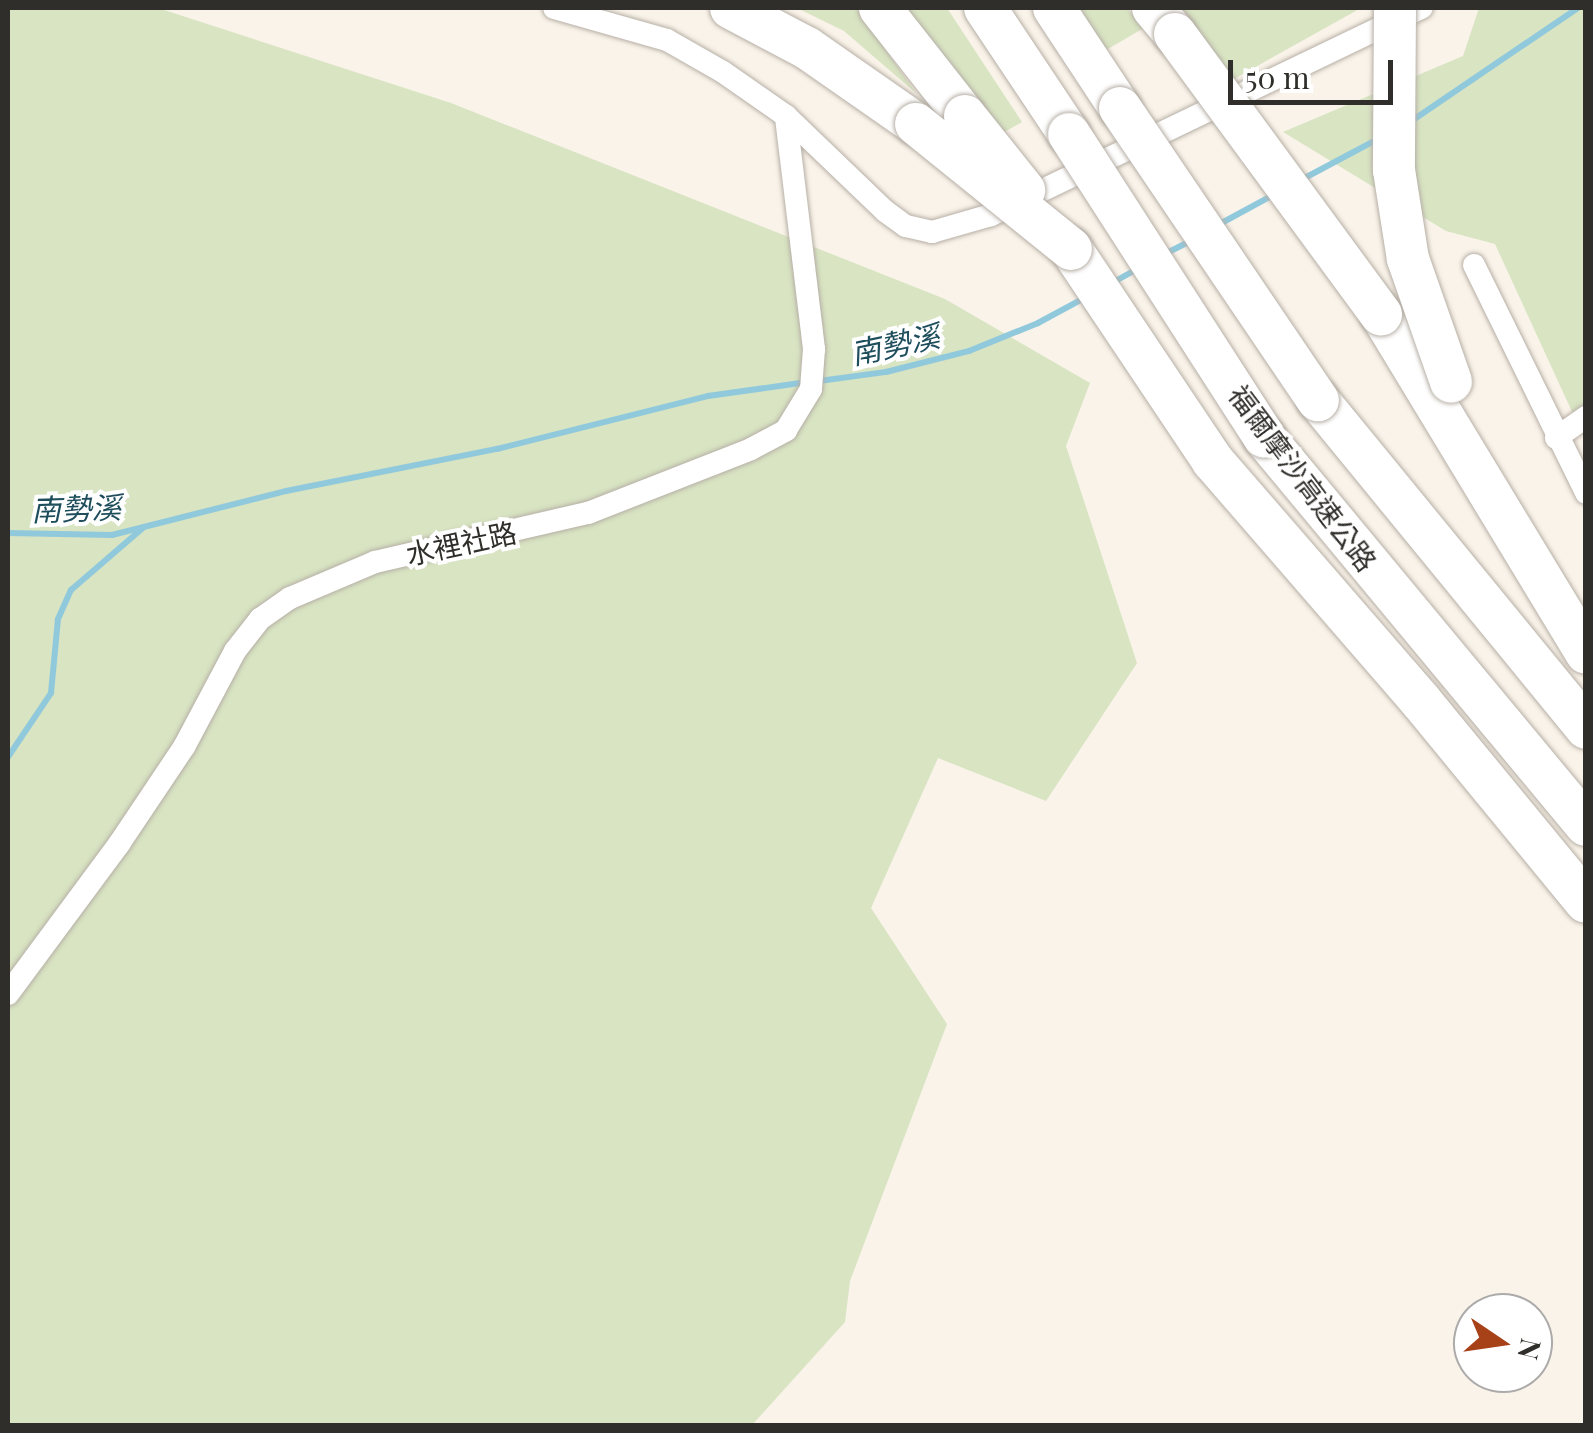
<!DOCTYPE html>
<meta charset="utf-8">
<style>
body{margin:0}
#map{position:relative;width:1593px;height:1433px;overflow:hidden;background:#faf3e9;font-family:"Playfair Display","Noto Sans TC",serif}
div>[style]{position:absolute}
.green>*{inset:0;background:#d8e4c2}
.stream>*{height:6px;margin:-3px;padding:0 3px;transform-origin:3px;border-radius:3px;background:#91c9dc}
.roads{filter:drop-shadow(0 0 2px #b6afa6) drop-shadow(0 0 2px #b6afa6)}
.minor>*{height:22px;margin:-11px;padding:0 11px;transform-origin:11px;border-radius:11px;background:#fff}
.motorway>*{height:42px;margin:-21px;padding:0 21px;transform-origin:21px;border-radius:21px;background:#fff}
.bridges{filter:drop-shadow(0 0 2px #b6afa6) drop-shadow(0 0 2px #b6afa6)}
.motorway-bridge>*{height:42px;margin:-21px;padding:0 21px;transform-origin:21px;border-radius:21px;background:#fff}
span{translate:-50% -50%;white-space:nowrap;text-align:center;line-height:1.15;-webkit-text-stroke:8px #fff;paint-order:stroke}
.street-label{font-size:28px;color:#302e2a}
.water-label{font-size:30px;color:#1e4d5c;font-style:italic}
.frame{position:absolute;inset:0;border:10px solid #302e2a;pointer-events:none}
.north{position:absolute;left:1453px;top:1293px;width:100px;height:100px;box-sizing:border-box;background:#fff;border:2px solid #acabaa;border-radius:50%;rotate:103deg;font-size:28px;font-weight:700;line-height:40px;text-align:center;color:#302e2a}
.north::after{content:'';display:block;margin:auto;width:35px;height:45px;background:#a64118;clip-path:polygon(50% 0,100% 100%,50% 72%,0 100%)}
.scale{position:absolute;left:1228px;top:60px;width:165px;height:45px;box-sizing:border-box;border:5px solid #302e2a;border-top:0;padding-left:12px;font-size:30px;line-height:35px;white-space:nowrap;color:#302e2a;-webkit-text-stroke:8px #fff;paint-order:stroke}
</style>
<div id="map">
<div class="green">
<i style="clip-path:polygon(8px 8px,158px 8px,451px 103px,945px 299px,1090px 383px,1066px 446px,1137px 663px,1046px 801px,938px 758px,871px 908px,947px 1024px,850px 1281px,845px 1322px,752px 1425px,8px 1426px)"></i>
<i style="clip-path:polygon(797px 8px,856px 8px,917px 94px,844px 31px)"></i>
<i style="clip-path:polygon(901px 8px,947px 8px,1022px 122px,994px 138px)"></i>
<i style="clip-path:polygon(1080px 8px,1127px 8px,1144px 28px,1106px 50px)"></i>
<i style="clip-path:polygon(1172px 8px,1361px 8px,1234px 79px)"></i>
<i style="clip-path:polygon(1479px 8px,1585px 8px,1585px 440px,1495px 244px,1446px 231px,1283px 132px,1463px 56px)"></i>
</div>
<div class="stream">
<i style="left:1410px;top:122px;width:203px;rotate:-34.2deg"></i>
<i style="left:1299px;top:181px;width:87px;rotate:-28deg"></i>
<i style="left:1216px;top:226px;width:67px;rotate:-28.5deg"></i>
<i style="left:1163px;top:255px;width:33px;rotate:-27deg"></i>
<i style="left:1110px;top:284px;width:33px;rotate:-29deg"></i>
<i style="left:819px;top:381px;width:68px;rotate:-7.7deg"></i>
<i style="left:886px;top:372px;width:86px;rotate:-14.2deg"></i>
<i style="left:969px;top:351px;width:74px;rotate:-22.1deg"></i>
<i style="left:1038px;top:323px;width:55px;rotate:-28.4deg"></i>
<i style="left:8px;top:533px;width:104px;rotate:1.1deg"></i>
<i style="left:112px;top:535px;width:179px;rotate:-14.2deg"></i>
<i style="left:286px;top:491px;width:215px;rotate:-11.3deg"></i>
<i style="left:497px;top:449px;width:218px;rotate:-14.1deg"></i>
<i style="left:708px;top:396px;width:100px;rotate:-8deg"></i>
<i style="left:8px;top:757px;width:77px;rotate:-56.1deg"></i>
<i style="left:51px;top:693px;width:74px;rotate:-84.6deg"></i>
<i style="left:58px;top:619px;width:32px;rotate:-66deg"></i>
<i style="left:71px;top:590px;width:96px;rotate:-40.8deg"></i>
</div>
<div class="roads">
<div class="minor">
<i style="left:554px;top:8px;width:117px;rotate:15.8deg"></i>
<i style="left:667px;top:40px;width:64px;rotate:29.7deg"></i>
<i style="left:723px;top:72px;width:77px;rotate:34.9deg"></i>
<i style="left:786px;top:116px;width:137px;rotate:43.8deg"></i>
<i style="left:885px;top:211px;width:26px;rotate:36deg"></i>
<i style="left:906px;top:226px;width:27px;rotate:13deg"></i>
<i style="left:932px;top:232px;width:61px;rotate:-16.1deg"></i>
<i style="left:991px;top:215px;width:478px;rotate:-25.7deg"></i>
<i style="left:1474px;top:265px;width:254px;rotate:63.8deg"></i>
<i style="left:1556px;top:438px;width:37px;rotate:-35deg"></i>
<i style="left:8px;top:994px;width:187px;rotate:-53.5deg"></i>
<i style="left:119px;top:844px;width:117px;rotate:-56.2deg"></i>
<i style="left:184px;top:747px;width:109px;rotate:-62deg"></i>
<i style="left:235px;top:651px;width:41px;rotate:-52deg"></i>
<i style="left:260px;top:619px;width:37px;rotate:-35deg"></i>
<i style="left:290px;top:598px;width:92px;rotate:-23deg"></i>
<i style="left:375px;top:562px;width:219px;rotate:-13deg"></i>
<i style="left:588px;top:513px;width:175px;rotate:-21.4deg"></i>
<i style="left:751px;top:449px;width:40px;rotate:-28deg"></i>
<i style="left:786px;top:430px;width:48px;rotate:-58.6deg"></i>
<i style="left:811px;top:389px;width:40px;rotate:-85.7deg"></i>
<i style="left:814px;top:349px;width:235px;rotate:-96.9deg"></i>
</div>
<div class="motorway">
<i style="left:731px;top:8px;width:86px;rotate:27.8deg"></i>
<i style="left:807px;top:48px;width:133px;rotate:34.9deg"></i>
<i style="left:880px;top:8px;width:137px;rotate:51.8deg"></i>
<i style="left:985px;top:8px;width:151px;rotate:56.3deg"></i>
<i style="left:1054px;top:8px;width:120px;rotate:56.6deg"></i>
<i style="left:1153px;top:8px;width:34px;rotate:50deg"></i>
<i style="left:1071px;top:249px;width:255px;rotate:56.2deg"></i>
<i style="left:1213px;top:461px;width:316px;rotate:49.1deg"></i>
<i style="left:1420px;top:700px;width:261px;rotate:50.6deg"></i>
<i style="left:1381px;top:314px;width:396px;rotate:58.8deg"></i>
<i style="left:1318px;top:400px;width:424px;rotate:50.7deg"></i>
<i style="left:1264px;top:437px;width:504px;rotate:50.31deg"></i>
</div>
</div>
<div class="bridges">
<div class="motorway-bridge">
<i style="left:1395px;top:8px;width:162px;rotate:90.4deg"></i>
<i style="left:1394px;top:170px;width:90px;rotate:81.1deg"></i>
<i style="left:1408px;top:259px;width:130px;rotate:70.7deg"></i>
<i style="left:1175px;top:34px;width:348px;rotate:53.7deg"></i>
<i style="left:1120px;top:108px;width:353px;rotate:55.9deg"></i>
<i style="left:965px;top:116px;width:95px;rotate:51.4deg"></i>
<i style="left:916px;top:124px;width:199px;rotate:38.9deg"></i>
<i style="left:1069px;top:134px;width:360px;rotate:57.2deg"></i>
</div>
</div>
<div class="street-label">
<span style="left:1303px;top:478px;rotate:53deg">福爾摩沙高速公路</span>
<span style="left:461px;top:543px;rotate:-12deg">水裡社路</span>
</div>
<div class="water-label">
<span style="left:895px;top:344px;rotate:-12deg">南勢溪</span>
<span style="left:76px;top:508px;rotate:-2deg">南勢溪</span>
</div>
<div class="frame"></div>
<div class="north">N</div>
<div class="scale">50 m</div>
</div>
